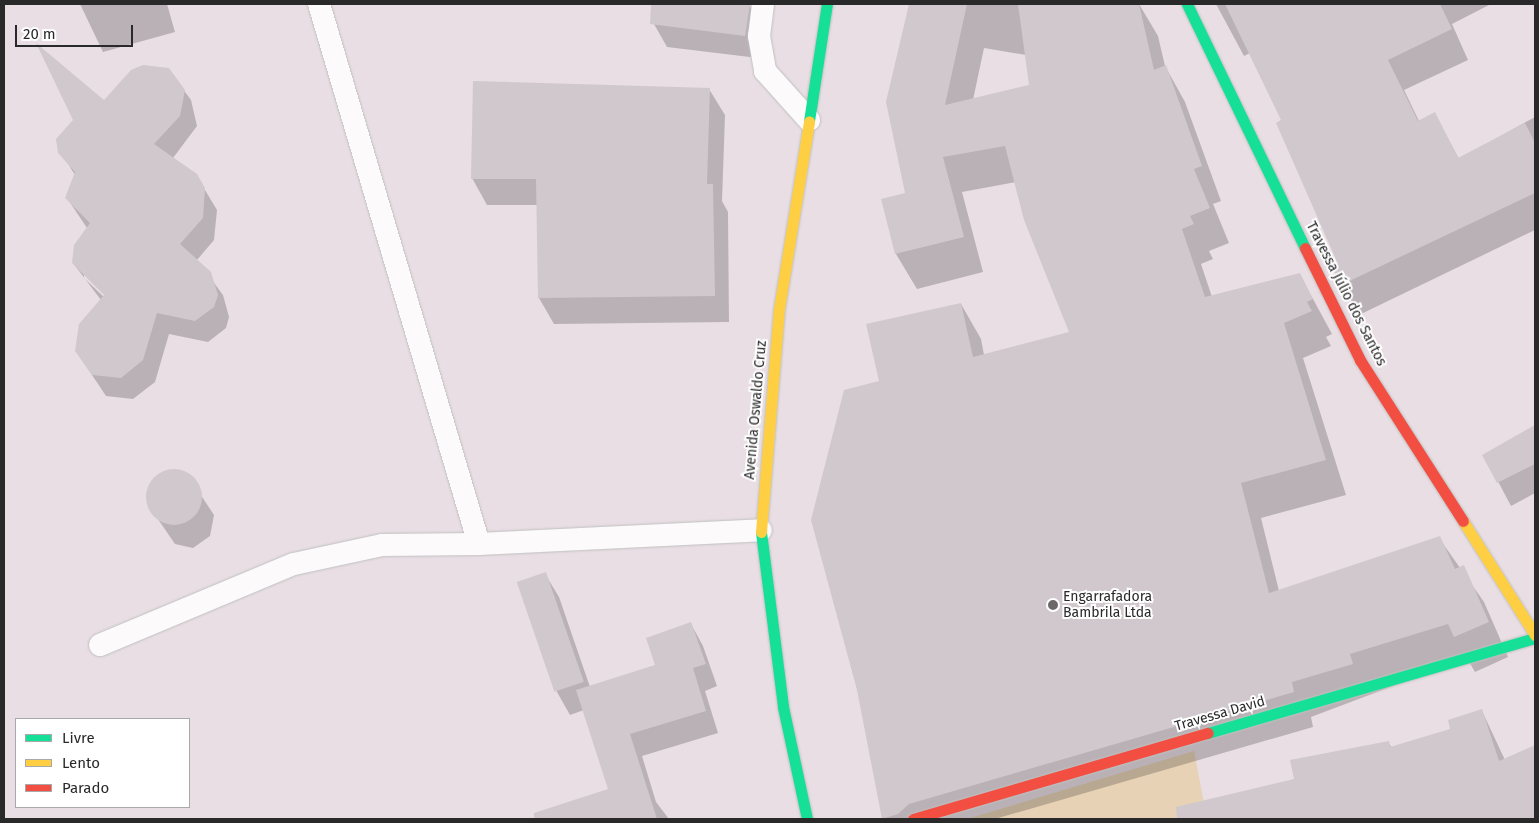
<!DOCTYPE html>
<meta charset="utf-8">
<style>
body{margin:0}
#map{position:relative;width:1539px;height:823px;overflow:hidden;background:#e8dee3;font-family:"Fira Sans",sans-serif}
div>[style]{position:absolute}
.green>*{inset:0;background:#e7d2b6}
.shadow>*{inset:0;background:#0003}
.building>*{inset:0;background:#d0c8cc;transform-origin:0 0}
.round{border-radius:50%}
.roads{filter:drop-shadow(0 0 1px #c1c0c1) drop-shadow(0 0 1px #c1c0c1)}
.lane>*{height:22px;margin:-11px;padding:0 11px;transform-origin:11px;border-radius:11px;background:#fcfafb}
.fast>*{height:11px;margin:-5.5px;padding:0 5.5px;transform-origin:5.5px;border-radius:5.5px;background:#16e098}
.slow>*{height:11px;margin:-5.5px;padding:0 5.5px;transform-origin:5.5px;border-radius:5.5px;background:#ffcf43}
.jam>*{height:11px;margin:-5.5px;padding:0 5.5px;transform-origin:5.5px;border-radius:5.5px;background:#f24e42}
.dots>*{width:14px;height:14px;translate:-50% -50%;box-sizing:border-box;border:2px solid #fff;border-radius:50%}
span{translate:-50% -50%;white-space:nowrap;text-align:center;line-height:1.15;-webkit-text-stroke:4px #fff;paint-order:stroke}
.street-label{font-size:14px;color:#292929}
.poi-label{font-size:14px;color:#292929}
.left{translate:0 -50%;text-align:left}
.frame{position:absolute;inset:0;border:5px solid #292929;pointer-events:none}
.legend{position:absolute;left:15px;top:718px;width:175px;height:90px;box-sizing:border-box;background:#fff;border:1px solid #a9a9a9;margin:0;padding:6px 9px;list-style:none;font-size:15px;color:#292929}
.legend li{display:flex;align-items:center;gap:10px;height:25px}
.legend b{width:25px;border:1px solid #a9a9a9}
.scale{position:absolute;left:15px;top:25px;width:118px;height:22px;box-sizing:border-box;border:2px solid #292929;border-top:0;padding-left:6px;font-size:15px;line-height:18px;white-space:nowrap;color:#292929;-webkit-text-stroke:4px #fff;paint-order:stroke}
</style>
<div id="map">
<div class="green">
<i style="clip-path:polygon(1194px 751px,1207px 819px,967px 819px)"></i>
</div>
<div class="shadow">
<i style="clip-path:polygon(80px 4px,167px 4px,175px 32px,103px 52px)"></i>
<i style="clip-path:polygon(656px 4px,749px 5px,762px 28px,758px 58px,667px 47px,654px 24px)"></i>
<i style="clip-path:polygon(evenodd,910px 4px,1139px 4px,1158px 36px,1165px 66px,1185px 102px,1221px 201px,1213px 204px,1229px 243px,1209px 251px,1213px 259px,1201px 264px,1212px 297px,1300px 275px,1332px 334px,1326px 337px,1331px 346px,1303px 358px,1346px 495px,1261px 518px,1279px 591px,1439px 538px,1484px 602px,1508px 657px,1475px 672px,1467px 658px,1311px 717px,1313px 727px,995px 819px,883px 819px,859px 689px,880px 382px,961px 304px,981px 339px,984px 355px,1071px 333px,1016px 182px,962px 192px,983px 272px,917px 289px,896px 254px,883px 200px,906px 194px,888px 102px,910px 4px,984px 48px,1026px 55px,1031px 86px,973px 100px,984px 48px)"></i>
<i style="clip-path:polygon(1216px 4px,1491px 4px,1452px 24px,1468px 60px,1404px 90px,1419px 121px,1435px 114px,1459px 159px,1535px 117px,1535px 230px,1359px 315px,1333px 266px,1340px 264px,1283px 121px,1250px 53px,1244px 56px)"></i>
<i style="clip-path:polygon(evenodd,168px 69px,191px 100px,197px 126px,173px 158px,196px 175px,217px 210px,214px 240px,197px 260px,223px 295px,229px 317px,226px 328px,208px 342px,169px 334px,155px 382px,133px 399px,106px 396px,76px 351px,101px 300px,73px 263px,87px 228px,67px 198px,75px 175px,57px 146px,104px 102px,168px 69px,84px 274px,109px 299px,107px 300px,84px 278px,84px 274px)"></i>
<i style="clip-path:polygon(709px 89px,725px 115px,722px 201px,728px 212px,729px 322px,554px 324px,539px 298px,538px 205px,487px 205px,472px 178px)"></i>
<i style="clip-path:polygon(1535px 427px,1535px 493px,1511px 506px,1484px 455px)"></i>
<i style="clip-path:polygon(166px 472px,187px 474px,214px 515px,210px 536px,193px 548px,175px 544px,149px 506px,151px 485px)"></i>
<i style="clip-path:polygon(545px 574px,559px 597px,590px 687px,657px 665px,691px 624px,703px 646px,717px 686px,705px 691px,718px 733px,642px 756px,656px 802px,669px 819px,535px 819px,534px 814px,609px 790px,584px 710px,570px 715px,557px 692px,519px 583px)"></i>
<i style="clip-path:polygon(1482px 711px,1505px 760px,1535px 746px,1535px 819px,1217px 819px,1212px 799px,1296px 780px,1388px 742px,1392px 748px,1452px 730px)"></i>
</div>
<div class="building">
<i style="clip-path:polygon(651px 4px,750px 4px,745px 36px,650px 24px)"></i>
<i style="clip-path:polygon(909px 4px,967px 4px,945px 105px,1029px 85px,1018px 4px,1139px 4px,1154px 70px,1166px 65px,1202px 166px,1194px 169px,1210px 208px,1190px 216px,1194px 224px,1182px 229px,1205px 297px,1300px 273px,1313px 299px,1307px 302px,1312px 311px,1284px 323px,1326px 460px,1241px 483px,1269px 593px,1440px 536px,1455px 569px,1464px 565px,1489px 622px,1454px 637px,1448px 624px,1350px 654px,1353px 664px,1292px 682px,1294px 692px,909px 804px,898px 814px,882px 819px,857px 690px,811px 520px,844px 390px,879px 381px,866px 324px,961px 303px,973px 357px,1069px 332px,1024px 220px,1005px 146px,943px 157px,964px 237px,895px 254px,881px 199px,905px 193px,886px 102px)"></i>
<i style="clip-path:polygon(1225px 4px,1440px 4px,1452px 29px,1388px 60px,1418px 121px,1435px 112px,1458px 158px,1525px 123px,1535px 143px,1535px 193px,1341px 285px,1331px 265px,1338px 264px,1276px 123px,1281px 120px)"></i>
<i style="clip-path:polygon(36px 43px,104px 100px,131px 70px,143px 65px,169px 68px,185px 90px,180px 116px,154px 144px,197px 174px,205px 188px,203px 218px,180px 244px,211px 272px,218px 295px,214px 307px,195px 321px,157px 313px,143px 360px,121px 378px,92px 375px,75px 351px,79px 324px,104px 295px,72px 263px,74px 245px,90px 223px,65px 198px,75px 172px,58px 153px,56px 139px,73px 120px)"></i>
<i style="clip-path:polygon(473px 81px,710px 88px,707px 184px,713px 184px,715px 296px,538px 298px,536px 179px,471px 179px)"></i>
<i style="clip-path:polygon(1535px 425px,1535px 464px,1497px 483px,1482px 455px)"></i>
<i class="round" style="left:146px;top:469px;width:56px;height:56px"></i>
<i style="left:546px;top:572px;width:116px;height:31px;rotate:71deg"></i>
<i style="clip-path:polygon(691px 622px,706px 664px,693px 668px,706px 711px,630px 734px,657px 819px,535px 819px,534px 813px,608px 789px,576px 690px,655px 665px,646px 638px)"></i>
<i style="clip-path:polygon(1482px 709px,1499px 761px,1535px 745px,1535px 819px,1177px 819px,1176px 807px,1294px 779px,1290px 760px,1389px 741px,1390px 747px,1450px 729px,1448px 720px)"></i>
</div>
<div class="roads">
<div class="lane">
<i style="left:319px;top:4px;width:563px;rotate:73.5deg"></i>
<i style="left:479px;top:544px;width:282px;rotate:-2.8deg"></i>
<i style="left:763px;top:4px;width:32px;rotate:97deg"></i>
<i style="left:759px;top:36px;width:36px;rotate:80deg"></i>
<i style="left:765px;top:71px;width:66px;rotate:48.1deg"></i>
<i style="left:100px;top:645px;width:210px;rotate:-22.7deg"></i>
<i style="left:294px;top:564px;width:90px;rotate:-12.2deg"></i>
<i style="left:382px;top:545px;width:97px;rotate:-0.6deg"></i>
</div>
<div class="fast">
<i style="left:1187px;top:4px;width:271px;rotate:64.2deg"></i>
<i style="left:809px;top:121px;width:118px;rotate:-81.3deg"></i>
<i style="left:761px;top:532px;width:176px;rotate:82.8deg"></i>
<i style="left:783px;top:707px;width:115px;rotate:77.9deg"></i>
<i style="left:1208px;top:733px;width:341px;rotate:-16.2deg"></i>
</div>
<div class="slow">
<i style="left:1463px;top:521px;width:135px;rotate:57.7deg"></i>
<i style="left:761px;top:532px;width:224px;rotate:-85.4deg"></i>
<i style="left:779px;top:309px;width:190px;rotate:-80.9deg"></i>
</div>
<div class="jam">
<i style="left:1305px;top:248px;width:125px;rotate:63.8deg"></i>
<i style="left:1360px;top:360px;width:191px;rotate:57.4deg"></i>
<i style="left:913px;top:819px;width:307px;rotate:-16.3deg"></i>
</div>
</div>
<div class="dots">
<i style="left:1053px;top:605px;background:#6c686a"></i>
</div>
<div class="street-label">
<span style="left:1346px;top:294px;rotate:63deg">Travessa Júlio dos Santos</span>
<span style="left:756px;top:410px;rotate:-85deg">Avenida Oswaldo Cruz</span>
<span style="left:1220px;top:714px;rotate:-16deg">Travessa David</span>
</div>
<div class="poi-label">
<span class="left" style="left:1063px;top:605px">Engarrafadora<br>Bambrila Ltda</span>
</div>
<div class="frame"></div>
<ul class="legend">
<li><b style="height:6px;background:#16e098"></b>Livre</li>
<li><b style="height:6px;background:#ffcf43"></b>Lento</li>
<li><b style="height:6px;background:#f24e42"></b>Parado</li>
</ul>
<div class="scale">20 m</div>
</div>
